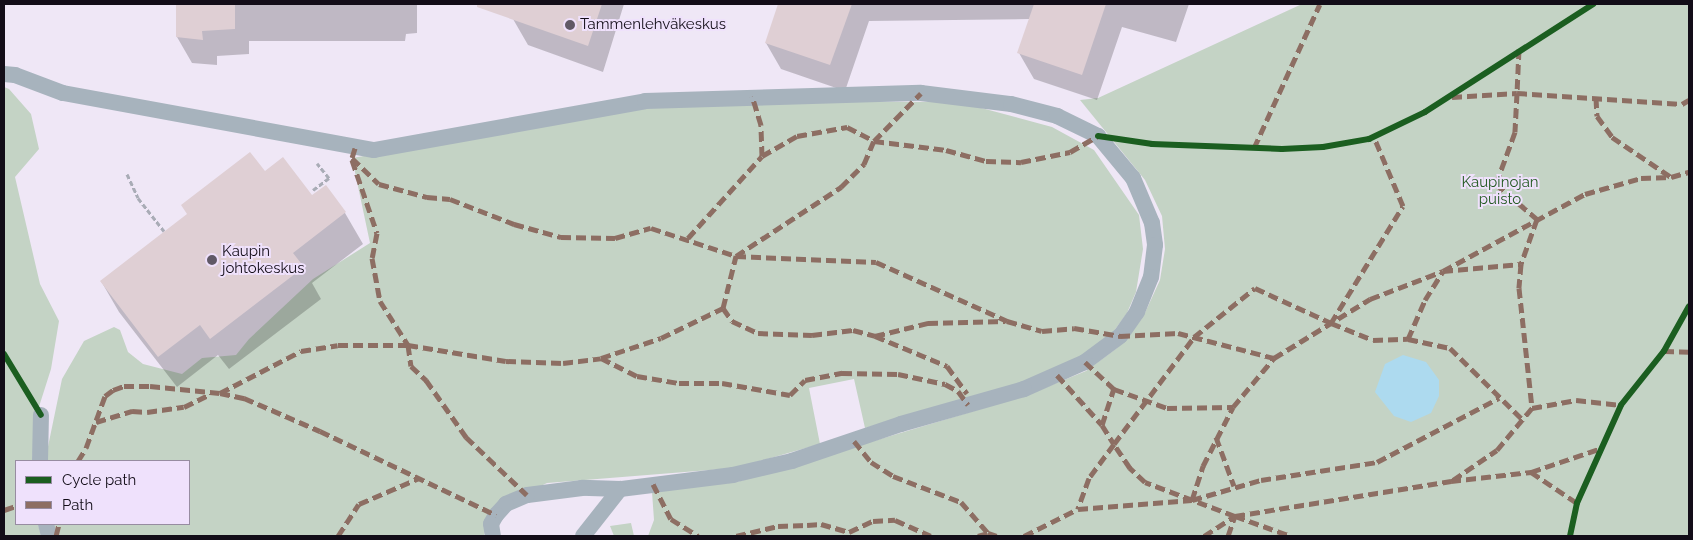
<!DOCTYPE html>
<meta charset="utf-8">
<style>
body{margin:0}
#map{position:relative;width:1693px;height:540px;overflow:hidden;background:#efe7f6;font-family:Raleway,sans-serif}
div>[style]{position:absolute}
.green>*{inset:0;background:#c4d3c5}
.water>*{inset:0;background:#addaef}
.shadow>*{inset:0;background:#0003}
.building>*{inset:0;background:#dfcfd4}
.path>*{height:3px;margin-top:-1.5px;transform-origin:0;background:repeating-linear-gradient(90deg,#a9acb6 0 5px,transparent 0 7.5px)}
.lane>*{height:16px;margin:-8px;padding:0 8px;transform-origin:8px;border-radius:8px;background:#a7b3bd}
.quiet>*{height:5px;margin-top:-2.5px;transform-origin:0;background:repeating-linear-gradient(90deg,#8d6e63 0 10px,transparent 0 15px)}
.cycleway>*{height:6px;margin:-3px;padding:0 3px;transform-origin:3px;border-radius:3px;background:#1b5e20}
.dots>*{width:14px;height:14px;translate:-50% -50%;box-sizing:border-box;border:2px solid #efe1fc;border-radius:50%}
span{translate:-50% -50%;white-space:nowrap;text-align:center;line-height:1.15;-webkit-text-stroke:4px #efe1fc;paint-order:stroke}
.poi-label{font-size:15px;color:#130d18}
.left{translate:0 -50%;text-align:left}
.park-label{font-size:15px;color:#245b23}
.frame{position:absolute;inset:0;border:5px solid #130d18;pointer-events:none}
.legend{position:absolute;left:15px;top:460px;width:175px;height:65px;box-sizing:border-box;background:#efe1fc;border:1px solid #978ca1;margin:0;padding:6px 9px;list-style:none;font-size:15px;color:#130d18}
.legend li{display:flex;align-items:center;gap:10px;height:25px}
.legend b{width:25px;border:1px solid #978ca1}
</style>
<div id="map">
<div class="green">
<i style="clip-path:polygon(1302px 4px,1689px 4px,1689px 536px,648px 536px,654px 520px,652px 492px,737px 482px,1027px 395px,1086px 371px,1117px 348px,1143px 317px,1160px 280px,1165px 249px,1162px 216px,1145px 180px,1080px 100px,1098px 98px)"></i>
<i style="clip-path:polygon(4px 87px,9px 89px,31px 114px,39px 149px,15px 177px,40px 284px,59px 321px,51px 369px,37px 413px,32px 461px,16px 461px,16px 524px,38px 524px,41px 536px,4px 536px)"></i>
<i style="clip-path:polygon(756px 101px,959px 102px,1052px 127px,1094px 150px,1139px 215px,1143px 249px,1136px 292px,1127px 313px,1114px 331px,1079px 358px,1020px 383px,865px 428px,854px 379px,809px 388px,820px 444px,735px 468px,547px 483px,489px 510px,484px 536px,56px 536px,52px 524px,189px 524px,189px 461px,45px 461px,62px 379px,84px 341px,114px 327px,120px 330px,128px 352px,143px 364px,182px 374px,202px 358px,236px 355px,249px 339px,313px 279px,370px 243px,352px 158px,655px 107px)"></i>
<i style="clip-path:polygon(631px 523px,634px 536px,614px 536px,610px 526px)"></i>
</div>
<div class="water">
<i style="clip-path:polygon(1403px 355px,1426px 362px,1439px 380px,1439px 396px,1431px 413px,1411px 422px,1394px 416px,1375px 392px,1385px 364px)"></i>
</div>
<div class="shadow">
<i style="clip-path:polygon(177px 4px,417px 4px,417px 33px,406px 34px,405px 41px,249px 41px,249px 54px,217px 56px,217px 65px,192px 63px,177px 37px)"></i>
<i style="clip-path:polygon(510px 4px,624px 4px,603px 72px,528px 45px,513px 19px,515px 13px)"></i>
<i style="clip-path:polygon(779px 4px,1189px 4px,1176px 42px,1122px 27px,1097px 100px,1034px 79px,1019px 53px,1030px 19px,869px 21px,845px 91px,781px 69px,766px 43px)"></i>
<i style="clip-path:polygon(265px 173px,345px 213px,363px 244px,312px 283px,321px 299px,229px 369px,218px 355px,177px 387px,119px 312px,101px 281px)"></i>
</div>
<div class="building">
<i style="clip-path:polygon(176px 4px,235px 4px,235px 29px,202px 31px,203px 40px,176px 37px)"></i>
<i style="clip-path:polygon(477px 4px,602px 4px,588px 46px,477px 7px)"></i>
<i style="clip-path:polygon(778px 4px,852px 4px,830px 65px,765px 43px)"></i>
<i style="clip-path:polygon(1034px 4px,1106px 4px,1082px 75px,1017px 53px)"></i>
<i style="clip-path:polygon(250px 152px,265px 171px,283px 157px,312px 195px,326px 185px,346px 212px,293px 253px,304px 267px,210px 339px,200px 325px,158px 357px,100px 281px,187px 214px,181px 205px)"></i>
</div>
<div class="path">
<i style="left:127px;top:174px;width:26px;rotate:65deg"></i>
<i style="left:138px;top:198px;width:42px;rotate:51.8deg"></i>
<i style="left:313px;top:190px;width:20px;rotate:-37deg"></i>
<i style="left:329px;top:178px;width:19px;rotate:-129deg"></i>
</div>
<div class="lane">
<i style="left:4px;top:74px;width:11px;rotate:5deg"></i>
<i style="left:15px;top:75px;width:51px;rotate:20.6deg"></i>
<i style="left:63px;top:93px;width:316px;rotate:10.4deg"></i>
<i style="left:374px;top:150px;width:275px;rotate:-10.2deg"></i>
<i style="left:645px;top:101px;width:276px;rotate:-1.7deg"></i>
<i style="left:921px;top:93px;width:91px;rotate:7deg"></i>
<i style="left:1011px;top:104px;width:48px;rotate:14.6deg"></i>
<i style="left:1057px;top:116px;width:46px;rotate:26deg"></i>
<i style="left:1098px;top:136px;width:55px;rotate:50.2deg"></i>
<i style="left:1133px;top:178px;width:49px;rotate:67.1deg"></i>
<i style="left:1152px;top:223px;width:22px;rotate:82deg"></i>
<i style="left:1155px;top:245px;width:32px;rotate:97deg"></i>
<i style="left:1151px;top:277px;width:38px;rotate:112deg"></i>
<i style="left:1137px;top:312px;width:29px;rotate:125deg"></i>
<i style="left:1120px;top:336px;width:44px;rotate:143.4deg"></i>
<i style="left:1085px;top:362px;width:67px;rotate:156.1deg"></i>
<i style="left:1024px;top:389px;width:128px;rotate:164.1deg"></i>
<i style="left:901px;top:424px;width:115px;rotate:161.3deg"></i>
<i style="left:792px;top:461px;width:61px;rotate:166.7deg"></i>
<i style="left:733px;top:475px;width:114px;rotate:172.9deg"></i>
<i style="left:620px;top:489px;width:38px;rotate:-178deg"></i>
<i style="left:582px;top:488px;width:55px;rotate:172.7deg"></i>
<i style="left:527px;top:495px;width:23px;rotate:157deg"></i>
<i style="left:506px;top:504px;width:15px;rotate:132deg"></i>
<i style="left:496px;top:515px;width:10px;rotate:119deg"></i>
<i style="left:491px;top:524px;width:12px;rotate:81deg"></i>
<i style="left:40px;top:461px;width:46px;rotate:-88.8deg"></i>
<i style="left:46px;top:524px;width:12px;rotate:76deg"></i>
<i style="left:583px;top:536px;width:60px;rotate:-51.8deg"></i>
</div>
<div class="quiet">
<i style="left:1519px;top:49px;width:44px;rotate:92.6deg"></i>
<i style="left:1517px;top:93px;width:165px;rotate:3.8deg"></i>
<i style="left:1682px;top:104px;width:8px;rotate:-30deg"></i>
<i style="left:1452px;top:97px;width:65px;rotate:-3.5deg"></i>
<i style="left:1517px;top:93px;width:39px;rotate:93deg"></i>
<i style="left:1515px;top:132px;width:55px;rotate:110.1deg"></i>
<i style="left:1496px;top:184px;width:54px;rotate:40.5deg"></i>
<i style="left:1537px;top:219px;width:48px;rotate:109.6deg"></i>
<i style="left:1521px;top:264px;width:24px;rotate:95deg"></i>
<i style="left:1519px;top:288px;width:121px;rotate:83.8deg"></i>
<i style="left:1596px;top:98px;width:18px;rotate:87deg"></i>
<i style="left:1597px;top:116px;width:26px;rotate:54deg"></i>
<i style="left:1612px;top:137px;width:71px;rotate:34.1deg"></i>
<i style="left:355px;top:148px;width:10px;rotate:107deg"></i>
<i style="left:352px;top:158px;width:37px;rotate:44deg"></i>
<i style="left:379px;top:184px;width:50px;rotate:15.2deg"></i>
<i style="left:427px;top:197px;width:23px;rotate:5deg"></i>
<i style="left:450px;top:199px;width:69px;rotate:21.3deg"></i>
<i style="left:514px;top:224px;width:49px;rotate:15.5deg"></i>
<i style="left:561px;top:237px;width:54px;rotate:1.1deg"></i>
<i style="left:615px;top:238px;width:37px;rotate:-16deg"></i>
<i style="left:651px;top:228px;width:89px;rotate:18.2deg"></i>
<i style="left:736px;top:256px;width:140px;rotate:2.5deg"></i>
<i style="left:876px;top:262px;width:144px;rotate:24.2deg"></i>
<i style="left:1007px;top:321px;width:36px;rotate:16deg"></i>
<i style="left:1042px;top:331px;width:32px;rotate:-5deg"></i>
<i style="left:1074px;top:328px;width:47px;rotate:9.9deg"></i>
<i style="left:1120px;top:336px;width:58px;rotate:-3deg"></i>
<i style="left:1178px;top:333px;width:99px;rotate:14.6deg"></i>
<i style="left:1254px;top:148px;width:158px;rotate:-65.4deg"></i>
<i style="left:762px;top:156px;width:40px;rotate:-29.7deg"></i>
<i style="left:797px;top:136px;width:51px;rotate:-10.2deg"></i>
<i style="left:847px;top:127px;width:30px;rotate:27deg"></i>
<i style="left:874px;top:141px;width:73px;rotate:7.1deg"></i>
<i style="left:946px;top:150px;width:41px;rotate:15.4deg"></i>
<i style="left:986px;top:161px;width:35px;rotate:2deg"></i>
<i style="left:1021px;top:162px;width:50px;rotate:-11.5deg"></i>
<i style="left:1070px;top:152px;width:32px;rotate:-30deg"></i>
<i style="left:352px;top:160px;width:77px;rotate:71.1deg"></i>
<i style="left:377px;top:233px;width:25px;rotate:101deg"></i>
<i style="left:372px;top:258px;width:44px;rotate:79.5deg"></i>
<i style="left:380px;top:301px;width:52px;rotate:57.5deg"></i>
<i style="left:408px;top:345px;width:21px;rotate:82deg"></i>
<i style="left:411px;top:366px;width:21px;rotate:43deg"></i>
<i style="left:426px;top:380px;width:70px;rotate:54.9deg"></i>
<i style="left:466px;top:437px;width:84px;rotate:43.6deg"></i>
<i style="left:688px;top:238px;width:110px;rotate:-47.9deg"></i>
<i style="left:762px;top:156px;width:31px;rotate:-92deg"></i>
<i style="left:761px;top:125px;width:30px;rotate:-107deg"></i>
<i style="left:723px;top:308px;width:16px;rotate:55deg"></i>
<i style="left:732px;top:321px;width:29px;rotate:25deg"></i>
<i style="left:758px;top:333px;width:54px;rotate:2.1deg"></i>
<i style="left:812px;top:335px;width:41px;rotate:-7deg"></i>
<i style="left:853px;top:330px;width:23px;rotate:15deg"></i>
<i style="left:875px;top:336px;width:78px;rotate:22.6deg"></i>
<i style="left:947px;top:366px;width:34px;rotate:54deg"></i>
<i style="left:1331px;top:323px;width:45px;rotate:22deg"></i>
<i style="left:1373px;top:340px;width:35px;rotate:-2deg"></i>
<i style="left:1408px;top:339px;width:43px;rotate:12.1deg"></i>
<i style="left:1450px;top:348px;width:104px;rotate:44.6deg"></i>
<i style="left:875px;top:336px;width:55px;rotate:-13.8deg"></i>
<i style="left:928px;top:323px;width:77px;rotate:-1.5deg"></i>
<i style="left:1408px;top:339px;width:43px;rotate:-66.4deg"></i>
<i style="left:1425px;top:300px;width:34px;rotate:-58deg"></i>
<i style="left:1443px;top:271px;width:78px;rotate:-5.1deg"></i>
<i style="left:1664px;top:351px;width:25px;rotate:2deg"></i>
<i style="left:601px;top:358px;width:40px;rotate:26.6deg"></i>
<i style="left:637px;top:376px;width:43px;rotate:9.5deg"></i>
<i style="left:679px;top:383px;width:43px"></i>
<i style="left:722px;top:383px;width:69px;rotate:10deg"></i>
<i style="left:790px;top:395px;width:21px;rotate:-45deg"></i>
<i style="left:805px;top:380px;width:38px;rotate:-11deg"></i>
<i style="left:842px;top:373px;width:56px;rotate:1deg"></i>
<i style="left:898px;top:374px;width:48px;rotate:12deg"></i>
<i style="left:945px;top:384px;width:15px;rotate:28deg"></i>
<i style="left:958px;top:391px;width:17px;rotate:54deg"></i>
<i style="left:1085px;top:362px;width:40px;rotate:43deg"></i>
<i style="left:1057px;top:375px;width:67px;rotate:48deg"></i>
<i style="left:1102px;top:425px;width:22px;rotate:58deg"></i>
<i style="left:1114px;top:444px;width:42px;rotate:126.3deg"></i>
<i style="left:1089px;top:478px;width:33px;rotate:110deg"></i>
<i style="left:220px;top:393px;width:91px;rotate:-27.4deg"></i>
<i style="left:301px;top:351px;width:37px;rotate:-9deg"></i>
<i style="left:338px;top:345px;width:70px"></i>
<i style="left:408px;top:345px;width:99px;rotate:9.3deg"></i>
<i style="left:506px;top:361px;width:57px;rotate:2deg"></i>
<i style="left:563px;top:363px;width:38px;rotate:-7deg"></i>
<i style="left:601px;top:358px;width:63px;rotate:-18.4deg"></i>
<i style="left:661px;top:338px;width:69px;rotate:-25.8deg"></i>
<i style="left:723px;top:308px;width:54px;rotate:-76deg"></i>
<i style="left:736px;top:256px;width:126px;rotate:-33.3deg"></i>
<i style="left:841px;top:187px;width:33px;rotate:-45deg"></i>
<i style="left:864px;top:164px;width:25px;rotate:-67deg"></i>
<i style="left:874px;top:141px;width:67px;rotate:-45.6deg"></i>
<i style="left:96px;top:422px;width:38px;rotate:-17deg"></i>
<i style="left:132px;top:411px;width:15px;rotate:4deg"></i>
<i style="left:147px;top:412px;width:37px;rotate:-8deg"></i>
<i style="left:184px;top:407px;width:30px;rotate:-26deg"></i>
<i style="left:1102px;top:425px;width:38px;rotate:-72deg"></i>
<i style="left:1114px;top:389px;width:56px;rotate:19.7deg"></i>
<i style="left:1167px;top:408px;width:66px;rotate:-0.9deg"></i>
<i style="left:1216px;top:437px;width:52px;rotate:69.8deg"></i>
<i style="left:854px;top:441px;width:27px;rotate:51deg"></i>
<i style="left:871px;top:462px;width:26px;rotate:32deg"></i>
<i style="left:893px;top:476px;width:73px;rotate:20.9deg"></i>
<i style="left:961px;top:502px;width:41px;rotate:48.9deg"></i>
<i style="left:78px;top:461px;width:15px;rotate:-58deg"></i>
<i style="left:86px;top:448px;width:55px;rotate:-69.9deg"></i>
<i style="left:105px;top:396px;width:10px;rotate:-37deg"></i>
<i style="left:113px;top:390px;width:12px;rotate:-20deg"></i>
<i style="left:124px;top:386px;width:26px"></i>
<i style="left:150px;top:386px;width:70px;rotate:5.7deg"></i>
<i style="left:220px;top:393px;width:25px;rotate:12deg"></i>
<i style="left:244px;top:398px;width:83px;rotate:23.5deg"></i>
<i style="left:320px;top:431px;width:195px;rotate:25.5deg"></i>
<i style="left:1531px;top:472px;width:55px;rotate:34deg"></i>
<i style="left:1453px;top:480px;width:53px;rotate:-34.3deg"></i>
<i style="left:1497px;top:450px;width:55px;rotate:-50.2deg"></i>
<i style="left:1532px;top:408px;width:45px;rotate:-10.3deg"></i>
<i style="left:1576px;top:400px;width:45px;rotate:6.3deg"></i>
<i style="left:653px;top:484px;width:39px;rotate:63deg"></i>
<i style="left:671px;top:519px;width:32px;rotate:32deg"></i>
<i style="left:1192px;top:500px;width:36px;rotate:-72deg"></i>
<i style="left:1203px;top:466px;width:66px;rotate:-63deg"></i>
<i style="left:1233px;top:407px;width:64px;rotate:-50.1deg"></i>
<i style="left:1274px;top:358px;width:113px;rotate:-31.6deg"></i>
<i style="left:1370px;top:299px;width:78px;rotate:-21deg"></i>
<i style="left:1443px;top:271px;width:162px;rotate:-28.5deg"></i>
<i style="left:1585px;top:194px;width:58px;rotate:-15.9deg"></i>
<i style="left:1641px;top:178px;width:30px;rotate:-2deg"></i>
<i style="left:1671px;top:177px;width:19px;rotate:-16deg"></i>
<i style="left:4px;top:510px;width:13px;rotate:-18deg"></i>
<i style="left:1235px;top:516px;width:96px;rotate:-159.3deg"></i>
<i style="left:1145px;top:482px;width:21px;rotate:-137deg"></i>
<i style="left:1130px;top:468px;width:29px;rotate:-124deg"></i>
<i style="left:1114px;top:444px;width:134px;rotate:-53.2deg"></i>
<i style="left:1194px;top:337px;width:78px;rotate:-38.8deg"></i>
<i style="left:1255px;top:288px;width:84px;rotate:24.7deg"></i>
<i style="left:1331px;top:323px;width:137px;rotate:-58.4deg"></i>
<i style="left:1403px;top:206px;width:75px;rotate:-112.8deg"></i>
<i style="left:56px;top:536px;width:12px;rotate:-76deg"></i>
<i style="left:338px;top:536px;width:38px;rotate:-57deg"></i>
<i style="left:359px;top:504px;width:65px;rotate:-23.4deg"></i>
<i style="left:736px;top:536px;width:43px;rotate:-13.4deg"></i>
<i style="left:778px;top:526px;width:29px;rotate:-2deg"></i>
<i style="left:807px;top:525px;width:14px;rotate:-4deg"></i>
<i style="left:821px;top:524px;width:29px;rotate:16deg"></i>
<i style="left:849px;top:532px;width:26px;rotate:-25deg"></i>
<i style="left:873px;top:521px;width:22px;rotate:-3deg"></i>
<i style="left:895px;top:520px;width:39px;rotate:24deg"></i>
<i style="left:978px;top:536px;width:10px;rotate:-17deg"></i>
<i style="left:988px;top:533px;width:9px;rotate:18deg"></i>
<i style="left:1024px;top:536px;width:60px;rotate:-26.6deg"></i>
<i style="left:1078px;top:509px;width:114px;rotate:-4.5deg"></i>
<i style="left:1192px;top:500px;width:72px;rotate:-16.2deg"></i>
<i style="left:1261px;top:480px;width:117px;rotate:-8.8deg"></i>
<i style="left:1377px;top:462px;width:138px;rotate:-27.7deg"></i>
<i style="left:1204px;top:536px;width:37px;rotate:-33deg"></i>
<i style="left:1235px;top:516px;width:219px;rotate:-9.2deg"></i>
<i style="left:1451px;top:481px;width:81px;rotate:-6.4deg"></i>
<i style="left:1531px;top:472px;width:72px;rotate:-18.7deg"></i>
<i style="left:1228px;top:536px;width:21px;rotate:-71deg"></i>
<i style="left:1235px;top:516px;width:59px;rotate:19.7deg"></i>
</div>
<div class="cycleway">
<i style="left:1098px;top:136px;width:55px;rotate:8.4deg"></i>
<i style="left:1152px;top:144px;width:130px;rotate:2.2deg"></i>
<i style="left:1282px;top:149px;width:41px;rotate:-2.8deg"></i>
<i style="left:1323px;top:147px;width:47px;rotate:-9.9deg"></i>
<i style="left:1369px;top:139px;width:62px;rotate:-25.7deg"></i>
<i style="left:1425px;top:112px;width:200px;rotate:-32.7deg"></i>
<i style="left:4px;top:354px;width:71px;rotate:58.8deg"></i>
<i style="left:1570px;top:536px;width:34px;rotate:-78deg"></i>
<i style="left:1577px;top:503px;width:107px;rotate:-65.8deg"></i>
<i style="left:1621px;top:405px;width:69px;rotate:-51.5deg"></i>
<i style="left:1664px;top:351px;width:51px;rotate:-60.9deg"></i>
</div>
<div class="dots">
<i style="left:570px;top:25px;background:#605966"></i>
<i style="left:212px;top:260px;background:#605966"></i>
</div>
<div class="poi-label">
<span class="left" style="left:580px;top:25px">Tammenlehväkeskus</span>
<span class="left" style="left:222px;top:260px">Kaupin<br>johtokeskus</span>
</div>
<div class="park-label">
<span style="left:1500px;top:191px">Kaupinojan<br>puisto</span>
</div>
<div class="frame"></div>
<ul class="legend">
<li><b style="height:6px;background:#1b5e20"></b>Cycle path</li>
<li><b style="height:6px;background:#8d6e63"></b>Path</li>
</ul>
</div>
